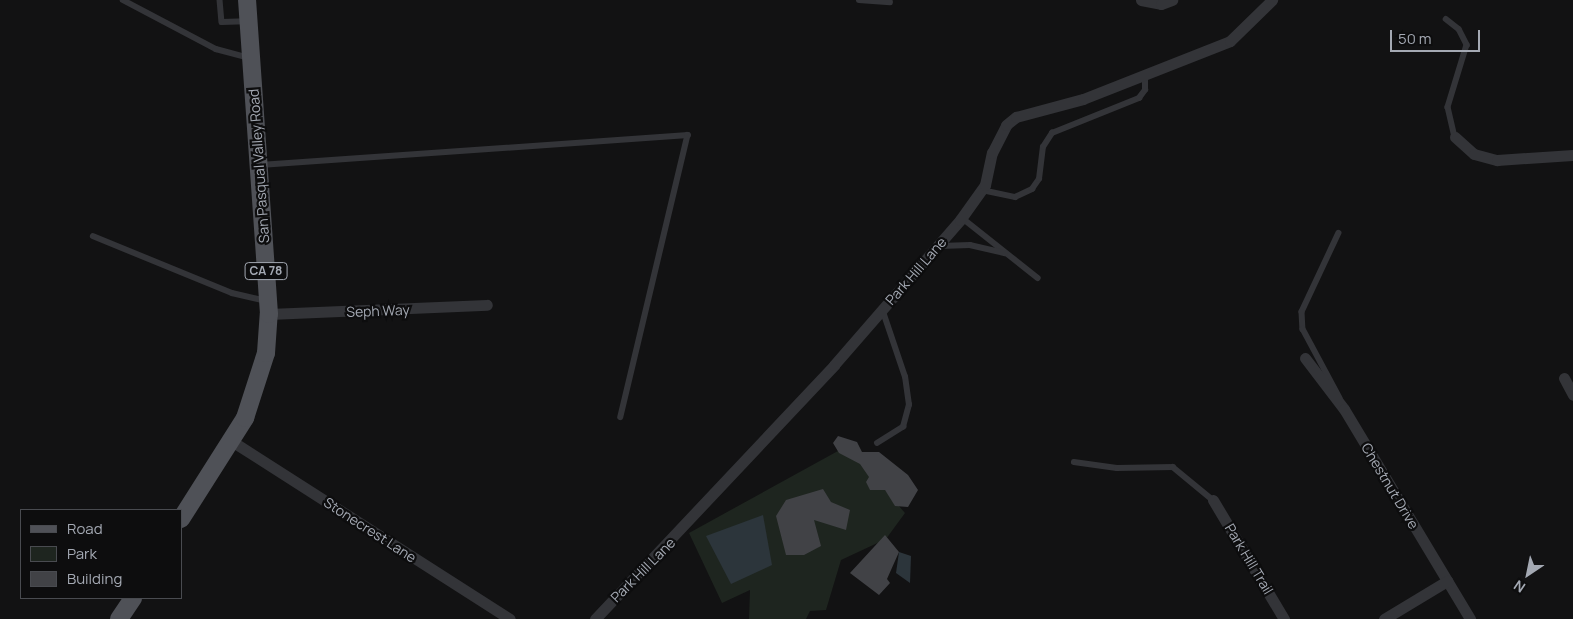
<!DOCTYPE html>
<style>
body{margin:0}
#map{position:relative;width:1573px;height:619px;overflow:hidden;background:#121213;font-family:Manrope,sans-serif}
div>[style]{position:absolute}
.green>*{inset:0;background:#1e251f}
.water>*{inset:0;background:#2c353b}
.building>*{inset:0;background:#414246}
.lane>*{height:5.5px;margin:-2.75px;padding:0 2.75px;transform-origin:2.75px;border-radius:2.75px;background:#333438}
.street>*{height:11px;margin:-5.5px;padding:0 5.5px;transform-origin:5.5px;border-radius:5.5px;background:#333438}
.primary>*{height:18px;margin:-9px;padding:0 9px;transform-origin:9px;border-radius:9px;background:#4f5157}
span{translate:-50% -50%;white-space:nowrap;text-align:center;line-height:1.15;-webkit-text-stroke:4.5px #0d0d0e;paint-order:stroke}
.shield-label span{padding:1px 4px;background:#0d0d0e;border:1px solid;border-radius:4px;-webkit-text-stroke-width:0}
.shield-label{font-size:12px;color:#a4a9b3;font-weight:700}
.street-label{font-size:14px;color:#a4a9b3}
.legend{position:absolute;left:20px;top:509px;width:162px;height:90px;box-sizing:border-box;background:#0d0d0e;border:1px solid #494b50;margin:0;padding:6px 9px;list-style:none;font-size:15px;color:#a4a9b3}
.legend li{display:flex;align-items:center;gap:10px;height:25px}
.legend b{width:25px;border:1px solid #494b50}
.north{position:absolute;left:1503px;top:549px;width:50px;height:50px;-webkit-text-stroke:4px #0d0d0e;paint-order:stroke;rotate:214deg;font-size:14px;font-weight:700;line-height:20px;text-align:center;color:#a4a9b3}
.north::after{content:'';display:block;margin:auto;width:18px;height:22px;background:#a4a9b3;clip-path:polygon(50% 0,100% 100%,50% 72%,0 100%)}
.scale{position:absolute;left:1390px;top:30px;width:90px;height:22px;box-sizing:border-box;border:2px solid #a4a9b3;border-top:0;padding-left:6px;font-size:15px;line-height:18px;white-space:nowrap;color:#a4a9b3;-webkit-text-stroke:4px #0d0d0e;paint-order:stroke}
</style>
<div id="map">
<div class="green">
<i style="clip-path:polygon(847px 446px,905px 513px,886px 539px,841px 560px,826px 610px,810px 611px,806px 619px,749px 619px,750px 590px,722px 603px,689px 533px)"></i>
</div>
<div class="water">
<i style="clip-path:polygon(763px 515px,772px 565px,731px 584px,706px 536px)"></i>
<i style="clip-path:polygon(899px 552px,911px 556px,910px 583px,896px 573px)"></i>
</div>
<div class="building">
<i style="clip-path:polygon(838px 436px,857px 442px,862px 452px,879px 452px,908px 475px,918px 490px,908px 507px,895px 506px,885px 490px,870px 490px,866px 482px,869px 477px,860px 464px,839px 453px,833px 443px)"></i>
<i style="clip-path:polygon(823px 489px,831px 502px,850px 510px,846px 530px,814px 520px,821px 546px,804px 555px,786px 555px,776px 516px,786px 500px)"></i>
<i style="clip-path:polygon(885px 535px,899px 552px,887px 579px,890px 583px,879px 595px,850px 573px)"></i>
</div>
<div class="lane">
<i style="left:123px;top:0;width:105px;rotate:27.8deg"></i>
<i style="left:216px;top:49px;width:34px;rotate:15deg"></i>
<i style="left:220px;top:0;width:22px;rotate:85deg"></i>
<i style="left:222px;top:22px;width:23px;rotate:-2deg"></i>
<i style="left:859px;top:0;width:31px;rotate:4deg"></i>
<i style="left:1446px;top:19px;width:16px;rotate:38deg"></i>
<i style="left:1459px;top:29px;width:18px;rotate:63deg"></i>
<i style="left:1467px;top:45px;width:65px;rotate:107deg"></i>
<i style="left:1448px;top:107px;width:31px;rotate:77deg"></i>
<i style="left:260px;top:165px;width:429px;rotate:-4deg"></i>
<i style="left:688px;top:135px;width:290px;rotate:103.4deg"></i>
<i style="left:982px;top:190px;width:34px;rotate:12deg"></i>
<i style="left:1015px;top:197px;width:19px;rotate:-25deg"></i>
<i style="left:1032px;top:189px;width:12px;rotate:-55deg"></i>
<i style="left:1039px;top:179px;width:32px;rotate:-83deg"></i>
<i style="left:1043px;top:147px;width:17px;rotate:-57deg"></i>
<i style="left:1052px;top:133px;width:94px;rotate:-21.9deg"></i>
<i style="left:1139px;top:98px;width:10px;rotate:-53deg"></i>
<i style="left:1145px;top:90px;width:16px;rotate:-90deg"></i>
<i style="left:961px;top:217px;width:98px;rotate:38.4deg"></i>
<i style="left:1339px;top:233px;width:87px;rotate:115.1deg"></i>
<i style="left:1302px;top:312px;width:17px;rotate:87deg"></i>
<i style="left:1303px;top:329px;width:78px;rotate:61.8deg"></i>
<i style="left:93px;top:236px;width:150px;rotate:22.3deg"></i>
<i style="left:232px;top:293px;width:35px;rotate:13deg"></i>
<i style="left:940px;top:246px;width:30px;rotate:-2deg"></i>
<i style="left:970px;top:245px;width:36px;rotate:13deg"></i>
<i style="left:877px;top:443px;width:31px;rotate:-32deg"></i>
<i style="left:903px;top:427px;width:23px;rotate:-75deg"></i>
<i style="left:909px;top:405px;width:28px;rotate:-98deg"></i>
<i style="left:905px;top:377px;width:72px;rotate:-108.7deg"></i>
<i style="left:1074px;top:462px;width:43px;rotate:7.9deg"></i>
<i style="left:1117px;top:468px;width:56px;rotate:-1deg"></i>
<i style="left:1173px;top:467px;width:52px;rotate:39.5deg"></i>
</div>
<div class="street">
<i style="left:1141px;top:0;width:20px;rotate:11deg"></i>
<i style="left:1161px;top:4px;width:12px;rotate:-20deg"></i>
<i style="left:1455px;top:137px;width:25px;rotate:42deg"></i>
<i style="left:1474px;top:154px;width:24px;rotate:15deg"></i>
<i style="left:1497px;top:160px;width:76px;rotate:-3.8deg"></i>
<i style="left:269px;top:314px;width:218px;rotate:-2.4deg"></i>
<i style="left:1305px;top:358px;width:64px;rotate:52.6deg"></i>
<i style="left:1344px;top:409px;width:245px;rotate:59deg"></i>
<i style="left:1564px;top:378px;width:19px;rotate:62deg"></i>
<i style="left:230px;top:440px;width:332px;rotate:32.6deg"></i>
<i style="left:1213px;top:500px;width:139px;rotate:59.2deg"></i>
<i style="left:595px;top:619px;width:349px;rotate:-46.7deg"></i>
<i style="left:834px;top:365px;width:192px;rotate:-49deg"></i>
<i style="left:960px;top:220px;width:43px;rotate:-54.5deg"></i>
<i style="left:985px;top:185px;width:33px;rotate:-78deg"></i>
<i style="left:992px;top:153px;width:31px;rotate:-63deg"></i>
<i style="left:1006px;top:125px;width:13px;rotate:-39deg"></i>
<i style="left:1016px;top:117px;width:69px;rotate:-15deg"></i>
<i style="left:1083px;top:99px;width:158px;rotate:-21.5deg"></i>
<i style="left:1230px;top:41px;width:59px;rotate:-44.3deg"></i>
<i style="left:1384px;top:619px;width:74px;rotate:-31.1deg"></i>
</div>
<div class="primary">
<i style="left:181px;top:519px;width:120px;rotate:-57.6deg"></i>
<i style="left:245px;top:418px;width:68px;rotate:-72.1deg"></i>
<i style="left:266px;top:353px;width:39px;rotate:-86deg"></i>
<i style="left:269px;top:314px;width:315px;rotate:-94deg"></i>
<i style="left:119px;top:619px;width:25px;rotate:-56deg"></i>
</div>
<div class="shield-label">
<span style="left:266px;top:271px">CA 78</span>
</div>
<div class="street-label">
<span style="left:259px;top:166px;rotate:-94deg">San Pasqual Valley Road</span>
<span style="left:916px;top:271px;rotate:-49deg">Park Hill Lane</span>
<span style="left:378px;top:311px;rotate:-2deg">Seph Way</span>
<span style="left:1390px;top:486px;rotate:59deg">Chestnut Drive</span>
<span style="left:370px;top:530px;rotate:33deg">Stonecrest Lane</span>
<span style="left:1249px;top:559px;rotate:59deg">Park Hill Trail</span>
<span style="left:643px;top:570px;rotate:-45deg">Park Hill Lane</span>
</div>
<ul class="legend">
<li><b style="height:6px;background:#4f5157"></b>Road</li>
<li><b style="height:14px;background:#1e251f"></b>Park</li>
<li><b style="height:14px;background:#414246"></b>Building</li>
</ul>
<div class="north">N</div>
<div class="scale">50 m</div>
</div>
